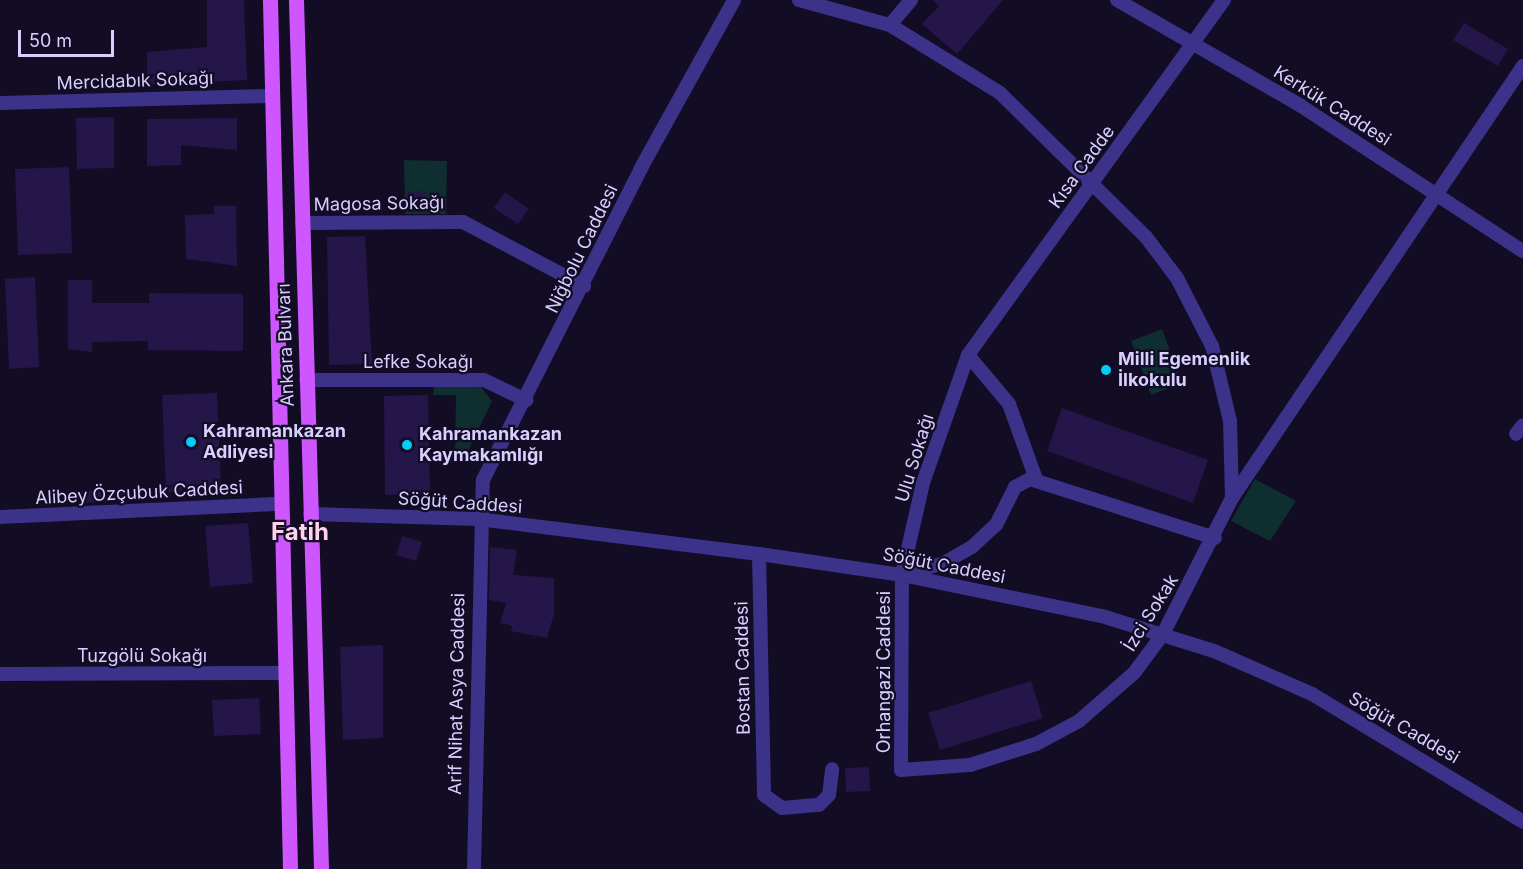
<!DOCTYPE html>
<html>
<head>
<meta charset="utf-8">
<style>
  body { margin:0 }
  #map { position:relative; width:1523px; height:869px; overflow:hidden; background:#120c25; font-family:Inter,sans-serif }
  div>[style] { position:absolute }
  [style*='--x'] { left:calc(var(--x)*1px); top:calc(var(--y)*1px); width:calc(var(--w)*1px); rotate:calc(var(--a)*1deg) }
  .green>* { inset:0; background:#0e2e2f }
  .building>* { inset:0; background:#241648 }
  .minor>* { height:14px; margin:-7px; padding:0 7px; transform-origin:7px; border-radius:7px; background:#3c3289 }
  .major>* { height:15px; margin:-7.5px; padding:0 7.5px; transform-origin:7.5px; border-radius:7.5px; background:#ce56ff }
  .dots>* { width:16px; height:16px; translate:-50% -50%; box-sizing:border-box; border:3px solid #120c25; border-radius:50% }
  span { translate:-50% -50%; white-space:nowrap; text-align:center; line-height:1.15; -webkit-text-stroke:4.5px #120c25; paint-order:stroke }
  .street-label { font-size:18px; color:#d9cfff }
  .poi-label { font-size:18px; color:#d9cfff; font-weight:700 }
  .left { translate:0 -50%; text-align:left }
  .district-label { font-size:24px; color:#ffd1eb; font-weight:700 }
  .scale { position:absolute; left:18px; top:30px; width:96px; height:27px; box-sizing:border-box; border:3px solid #d9cfff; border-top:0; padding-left:8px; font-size:18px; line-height:21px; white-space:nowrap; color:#d9cfff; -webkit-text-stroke:4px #120c25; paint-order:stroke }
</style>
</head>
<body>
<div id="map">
  <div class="green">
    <i style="clip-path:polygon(404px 160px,447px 161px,446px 214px,405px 214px)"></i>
    <i style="clip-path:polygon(1162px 329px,1182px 383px,1151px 395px,1131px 341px)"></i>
    <i style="clip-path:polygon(434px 386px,480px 386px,492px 401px,463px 462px,455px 460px,456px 395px,433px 395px)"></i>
    <i style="clip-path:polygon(1255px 479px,1296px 501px,1270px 541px,1231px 521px)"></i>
  </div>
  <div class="building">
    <i style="clip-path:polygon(207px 0,244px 0,247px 80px,147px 85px,147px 52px,207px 47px)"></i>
    <i style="clip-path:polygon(933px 0,1003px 0,957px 54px,922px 24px,939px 6px)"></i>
    <i style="clip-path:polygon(1464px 23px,1508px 49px,1498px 66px,1453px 40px)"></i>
    <i style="clip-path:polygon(114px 117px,114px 168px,77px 169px,76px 118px)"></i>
    <i style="clip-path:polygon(237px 118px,237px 150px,181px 145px,181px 165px,147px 166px,147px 119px)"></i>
    <i style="clip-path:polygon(69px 167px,72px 253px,18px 255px,15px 169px)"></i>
    <i style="clip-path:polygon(425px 191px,426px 208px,409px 209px,408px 192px)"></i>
    <i style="clip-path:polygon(505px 192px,529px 209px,518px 224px,494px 208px)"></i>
    <i style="clip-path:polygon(214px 206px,236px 206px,237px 266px,186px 259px,185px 215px,214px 214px)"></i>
    <i style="clip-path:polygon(365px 236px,372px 364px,329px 365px,327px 237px)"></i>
    <i style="clip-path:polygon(35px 277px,39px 367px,9px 369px,5px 279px)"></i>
    <i style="clip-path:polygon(68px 280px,92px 280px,92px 303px,149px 303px,149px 293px,243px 294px,243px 351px,148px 350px,148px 341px,92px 342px,92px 352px,68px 349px)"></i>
    <i style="clip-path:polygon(217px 393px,221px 490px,166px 492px,162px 395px)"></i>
    <i style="clip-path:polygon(428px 395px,430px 494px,385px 495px,384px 396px)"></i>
    <i style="clip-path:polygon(1062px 408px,1208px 460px,1193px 503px,1047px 451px)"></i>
    <i style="clip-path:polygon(127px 489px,127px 501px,73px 503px,73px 491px)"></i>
    <i style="clip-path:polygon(248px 523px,253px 583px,210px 587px,205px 526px)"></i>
    <i style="clip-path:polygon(402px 536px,422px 542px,416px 561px,396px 555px)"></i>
    <i style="clip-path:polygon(490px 547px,517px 550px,513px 575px,554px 578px,554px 614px,547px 638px,511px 631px,512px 626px,500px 623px,506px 603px,489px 600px)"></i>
    <i style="clip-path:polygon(383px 645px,383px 738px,343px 740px,340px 647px)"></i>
    <i style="clip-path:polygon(1031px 681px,1043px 718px,940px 750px,928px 713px)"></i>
    <i style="clip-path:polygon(259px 698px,261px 734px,214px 736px,212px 700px)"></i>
    <i style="clip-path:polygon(869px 767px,870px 791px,846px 792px,845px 768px)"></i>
  </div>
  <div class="minor">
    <i style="--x:799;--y:0;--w:94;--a:15.4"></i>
    <i style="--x:890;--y:25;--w:129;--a:31.7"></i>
    <i style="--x:1000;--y:93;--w:205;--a:44.6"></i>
    <i style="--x:1146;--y:237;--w:51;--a:52.9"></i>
    <i style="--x:1177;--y:278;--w:76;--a:62.8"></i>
    <i style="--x:1212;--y:346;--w:77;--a:76.5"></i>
    <i style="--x:1230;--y:421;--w:75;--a:88.5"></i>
    <i style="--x:1117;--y:0;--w:212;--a:29.9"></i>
    <i style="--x:1301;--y:106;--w:265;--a:33.2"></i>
    <i style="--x:1224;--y:0;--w:438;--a:125.8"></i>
    <i style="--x:968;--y:355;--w:136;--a:109.4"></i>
    <i style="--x:923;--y:483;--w:94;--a:102.9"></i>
    <i style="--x:902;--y:575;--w:195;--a:90.3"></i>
    <i style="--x:901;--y:770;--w:69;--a:-4.1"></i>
    <i style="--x:970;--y:765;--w:69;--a:-17.7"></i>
    <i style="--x:1036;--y:744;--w:49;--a:-28.1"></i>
    <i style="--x:1079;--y:721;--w:73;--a:-41.1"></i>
    <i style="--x:1134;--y:673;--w:49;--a:-53.4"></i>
    <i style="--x:1163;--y:634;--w:153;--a:-63.1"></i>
    <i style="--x:1232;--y:498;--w:521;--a:-56.04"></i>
    <i style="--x:890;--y:25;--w:33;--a:-50"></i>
    <i style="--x:0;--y:103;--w:272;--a:-1.5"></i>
    <i style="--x:302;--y:223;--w:161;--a:-0.4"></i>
    <i style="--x:463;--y:222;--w:137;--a:27.9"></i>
    <i style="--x:968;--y:355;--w:64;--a:50.1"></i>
    <i style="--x:1009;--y:404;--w:80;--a:70.2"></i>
    <i style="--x:306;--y:380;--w:178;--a:0"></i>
    <i style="--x:484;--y:380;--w:47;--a:25.5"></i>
    <i style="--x:1516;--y:434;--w:11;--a:-52"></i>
    <i style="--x:310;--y:514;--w:168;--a:1.7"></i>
    <i style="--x:478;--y:519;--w:283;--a:7.1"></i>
    <i style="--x:759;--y:554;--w:145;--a:8.4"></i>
    <i style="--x:902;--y:575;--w:204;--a:11.6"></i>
    <i style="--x:1102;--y:616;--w:117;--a:17.4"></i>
    <i style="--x:1214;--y:651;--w:107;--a:23.7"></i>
    <i style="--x:1312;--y:694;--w:247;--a:31.2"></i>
    <i style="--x:0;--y:517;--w:280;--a:-2.7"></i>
    <i style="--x:759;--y:554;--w:241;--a:88.8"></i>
    <i style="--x:764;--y:795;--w:22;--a:36"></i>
    <i style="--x:782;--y:808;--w:37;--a:-5"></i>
    <i style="--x:819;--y:805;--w:14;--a:-45"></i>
    <i style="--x:829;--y:795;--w:26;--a:-83"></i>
    <i style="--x:907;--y:573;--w:38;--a:-15"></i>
    <i style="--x:944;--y:563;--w:32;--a:-30"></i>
    <i style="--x:972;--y:547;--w:33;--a:-43"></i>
    <i style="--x:996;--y:525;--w:42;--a:-63.4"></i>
    <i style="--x:1015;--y:487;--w:17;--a:-28"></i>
    <i style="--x:1030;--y:479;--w:194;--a:17.7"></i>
    <i style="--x:0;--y:674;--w:285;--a:-0.2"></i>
    <i style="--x:474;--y:869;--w:389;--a:-88.7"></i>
    <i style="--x:483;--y:480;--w:350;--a:-63.1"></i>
    <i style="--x:641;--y:168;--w:192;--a:-61"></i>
  </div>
  <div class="major">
    <i style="--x:270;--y:0;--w:869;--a:88.68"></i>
    <i style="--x:296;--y:0;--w:869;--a:88.35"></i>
  </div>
  <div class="dots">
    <i style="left:1106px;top:370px;background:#00ccfa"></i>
    <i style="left:191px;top:442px;background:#00ccfa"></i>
    <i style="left:407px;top:445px;background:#00ccfa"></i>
  </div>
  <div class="street-label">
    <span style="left:135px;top:81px;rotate:-2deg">Mercidabık Sokağı</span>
    <span style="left:1332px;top:106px;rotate:32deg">Kerkük Caddesi</span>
    <span style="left:1082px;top:167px;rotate:-54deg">Kısa Cadde</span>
    <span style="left:379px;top:204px;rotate:-1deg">Magosa Sokağı</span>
    <span style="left:582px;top:249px;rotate:-64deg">Niğbolu Caddesi</span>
    <span style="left:286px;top:345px;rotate:-92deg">Ankara Bulvarı</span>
    <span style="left:418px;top:362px">Lefke Sokağı</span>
    <span style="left:915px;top:458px;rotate:-73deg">Ulu Sokağı</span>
    <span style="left:139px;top:493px;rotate:-3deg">Alibey Özçubuk Caddesi</span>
    <span style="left:460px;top:503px;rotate:4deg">Söğüt Caddesi</span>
    <span style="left:944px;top:566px;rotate:11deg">Söğüt Caddesi</span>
    <span style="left:1151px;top:613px;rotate:-58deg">İzci Sokak</span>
    <span style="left:142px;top:656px">Tuzgölü Sokağı</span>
    <span style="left:743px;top:668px;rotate:-91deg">Bostan Caddesi</span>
    <span style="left:884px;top:672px;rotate:-90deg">Orhangazi Caddesi</span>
    <span style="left:457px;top:694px;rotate:-89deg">Arif Nihat Asya Caddesi</span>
    <span style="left:1404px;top:728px;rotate:30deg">Söğüt Caddesi</span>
  </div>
  <div class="poi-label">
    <span class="left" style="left:1118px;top:370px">Milli Egemenlik<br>İlkokulu</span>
    <span class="left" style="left:203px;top:442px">Kahramankazan<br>Adliyesi</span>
    <span class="left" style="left:419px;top:445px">Kahramankazan<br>Kaymakamlığı</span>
  </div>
  <div class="district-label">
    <span style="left:300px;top:532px">Fatih</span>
  </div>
  <div class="scale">50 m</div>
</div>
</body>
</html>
